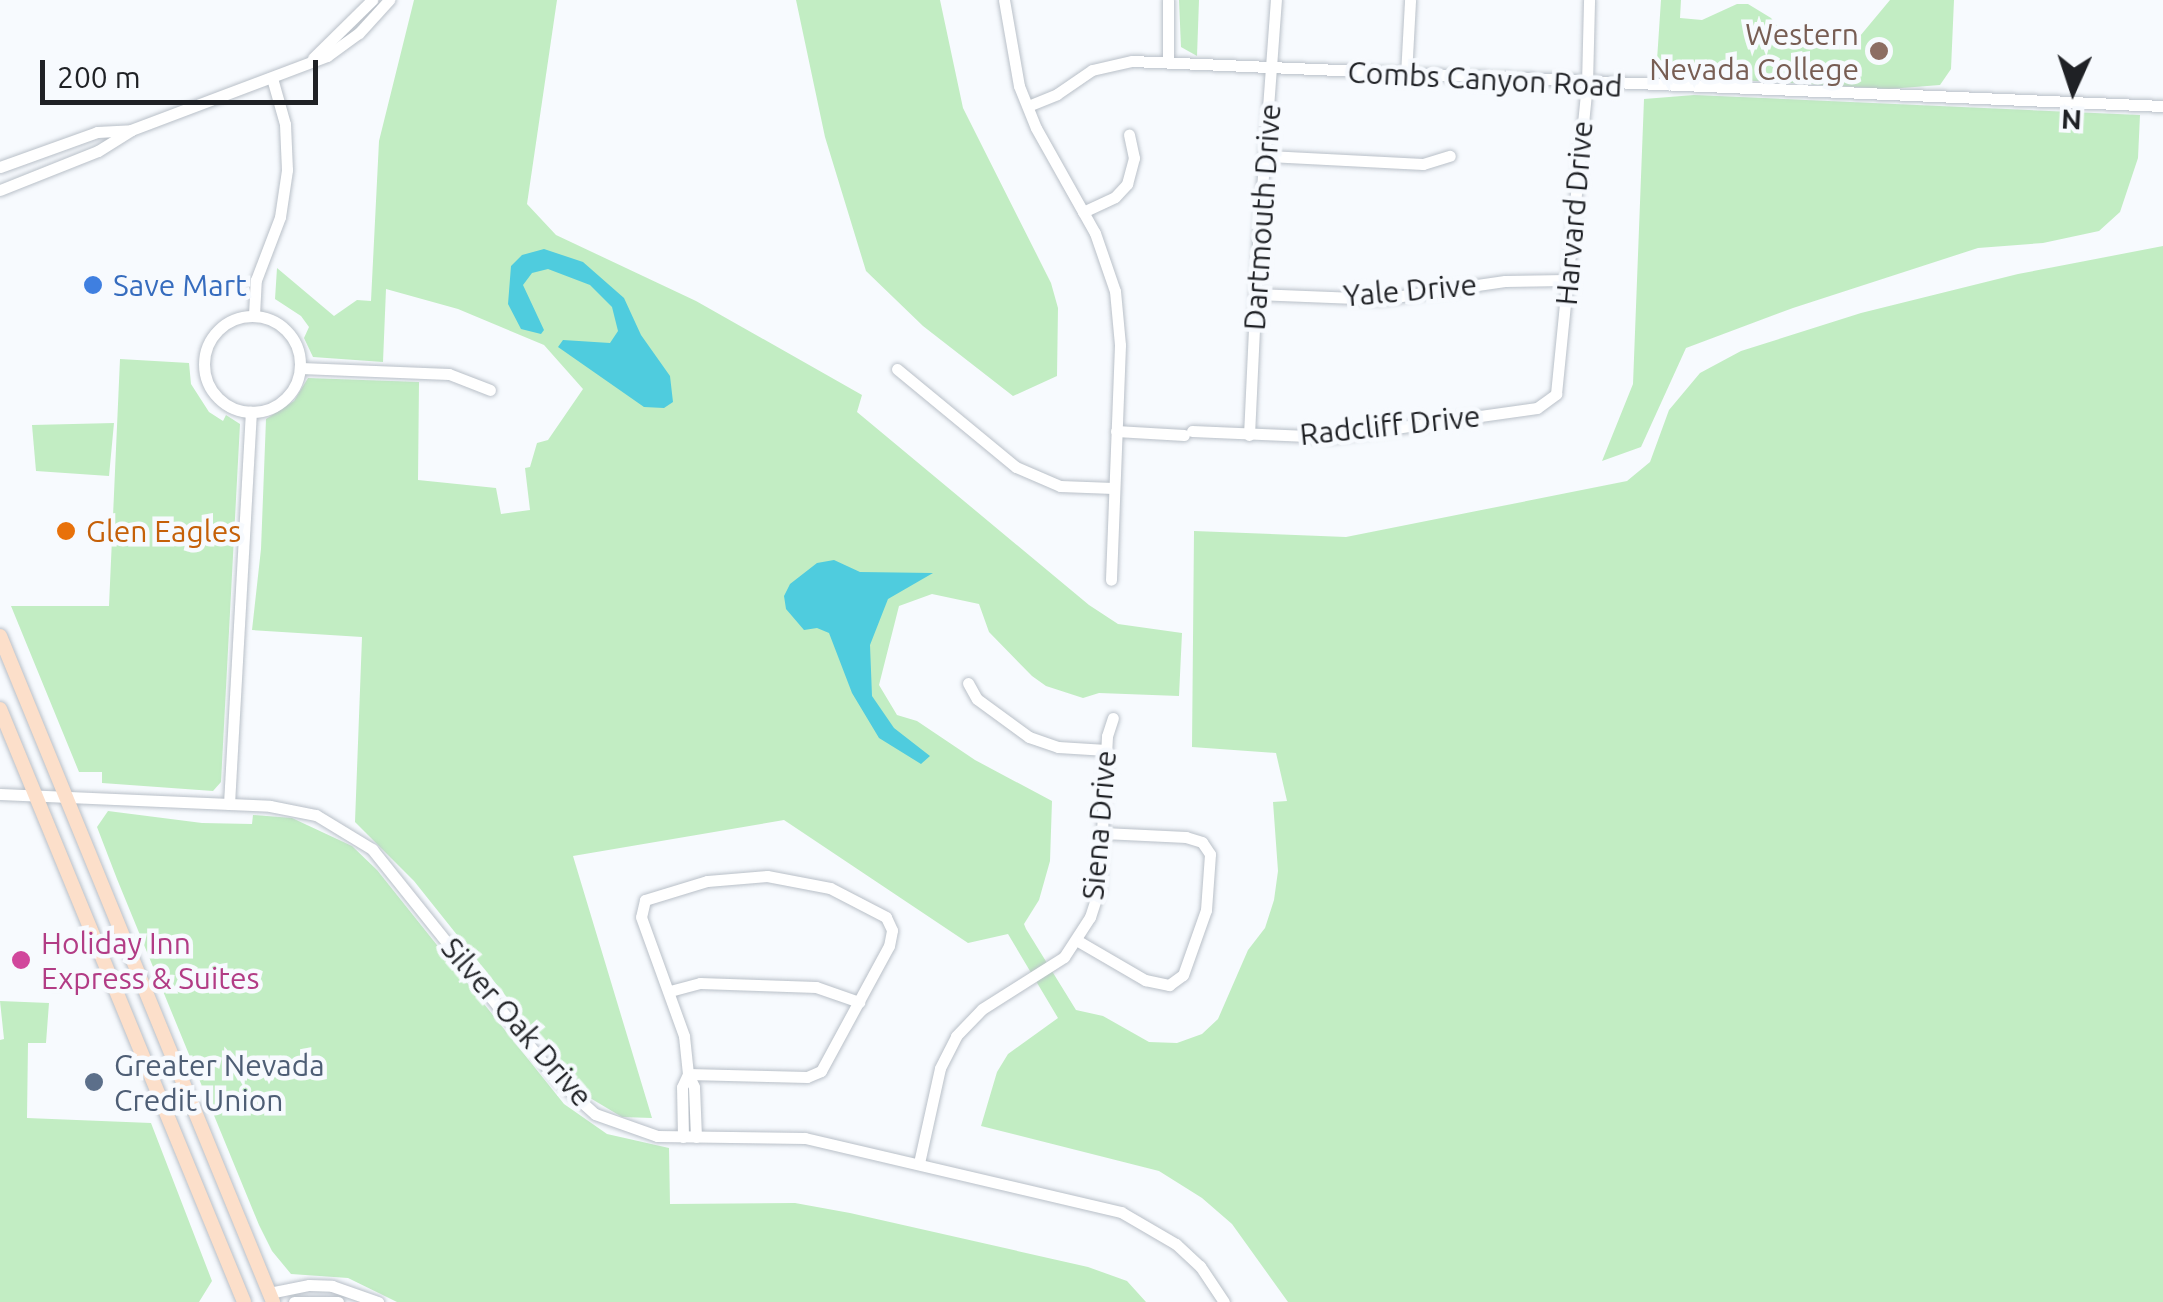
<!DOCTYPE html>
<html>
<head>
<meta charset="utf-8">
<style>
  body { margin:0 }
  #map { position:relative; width:2163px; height:1302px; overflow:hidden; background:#f7fafe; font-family:Ubuntu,sans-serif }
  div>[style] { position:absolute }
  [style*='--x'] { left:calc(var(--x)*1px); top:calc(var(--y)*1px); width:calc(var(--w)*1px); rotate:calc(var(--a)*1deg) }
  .green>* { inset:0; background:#c2edc3 }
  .water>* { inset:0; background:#4fccde }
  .roads { filter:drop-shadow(0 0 2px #b9c0c8) drop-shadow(0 0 2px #b9c0c8) }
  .minor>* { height:11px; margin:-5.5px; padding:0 5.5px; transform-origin:5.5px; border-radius:5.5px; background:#fff }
  .minor>.ring { margin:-5.5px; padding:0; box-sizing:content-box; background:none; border:11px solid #fff; border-radius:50% }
  .major>* { height:14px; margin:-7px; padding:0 7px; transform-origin:7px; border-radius:7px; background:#fcdfca }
  .dots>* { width:28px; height:28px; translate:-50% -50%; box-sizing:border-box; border:5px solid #f7fafe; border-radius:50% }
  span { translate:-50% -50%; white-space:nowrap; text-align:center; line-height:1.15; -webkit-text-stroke:9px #f7fafe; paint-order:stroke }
  .education-label { font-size:30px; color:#785e54 }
  .right { translate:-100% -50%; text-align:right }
  .street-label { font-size:30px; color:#1f2125 }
  .shop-label { font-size:30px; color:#366cbe }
  .left { translate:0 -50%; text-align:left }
  .food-label { font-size:30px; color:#c56008 }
  .hotel-label { font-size:30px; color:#b23c85 }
  .service-label { font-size:30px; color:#4e5e75 }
  .north { position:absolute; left:2023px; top:40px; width:100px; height:100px; -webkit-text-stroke:8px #f7fafe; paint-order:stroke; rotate:183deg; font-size:28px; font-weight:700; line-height:40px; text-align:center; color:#1f2125 }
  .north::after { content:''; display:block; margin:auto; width:35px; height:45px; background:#1f2125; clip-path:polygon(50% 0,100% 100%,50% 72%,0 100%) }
  .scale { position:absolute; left:40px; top:60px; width:278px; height:45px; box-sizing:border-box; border:5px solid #1f2125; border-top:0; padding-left:12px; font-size:30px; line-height:35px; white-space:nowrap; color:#1f2125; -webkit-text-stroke:8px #f7fafe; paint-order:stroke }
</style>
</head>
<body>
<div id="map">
  <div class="green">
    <i style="clip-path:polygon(414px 0,557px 0,527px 204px,556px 235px,696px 301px,862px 395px,857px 412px,1089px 605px,1118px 624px,1182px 633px,1179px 696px,1099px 693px,1083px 698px,1046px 686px,1032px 676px,989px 632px,979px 604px,932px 594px,899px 606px,879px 685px,897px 715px,917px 721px,975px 760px,1052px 801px,1050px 861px,1039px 900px,1024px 924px,1026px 929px,1076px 1010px,1103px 1016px,1149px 1042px,1177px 1043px,1202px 1034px,1218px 1019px,1248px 950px,1265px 928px,1274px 900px,1278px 871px,1273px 802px,1287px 801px,1276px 753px,1192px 747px,1194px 531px,1346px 537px,1627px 481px,1650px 462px,1669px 410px,1700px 373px,1741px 351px,1861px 313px,2018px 274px,2163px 246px,2163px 1302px,1288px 1302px,1232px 1224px,1202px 1198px,1159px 1171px,981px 1126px,997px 1072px,1008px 1054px,1058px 1018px,1008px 934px,968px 943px,784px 820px,573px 856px,652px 1118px,622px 1117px,585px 1095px,414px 881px,355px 822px,362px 637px,252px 630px,261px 549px,266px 419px,294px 401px,308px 378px,419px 382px,418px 480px,496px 488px,501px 514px,530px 510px,525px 468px,530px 467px,537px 443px,548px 440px,583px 389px,544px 345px,458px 309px,386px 289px,383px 362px,313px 357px,304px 338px,309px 327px,301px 316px,275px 299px,277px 268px,334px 316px,357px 300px,371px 301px,379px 141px)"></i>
    <i style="clip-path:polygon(796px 0,940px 0,963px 108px,1051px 283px,1058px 308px,1057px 376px,1013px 396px,923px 326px,866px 271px,825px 137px)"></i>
    <i style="clip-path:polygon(1179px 0,1199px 0,1197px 56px,1181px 47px)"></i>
    <i style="clip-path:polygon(1661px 0,1681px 0,1680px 18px,1702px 20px,1737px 4px,1748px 4px,1771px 18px,1789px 41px,1828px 48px,1855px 42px,1890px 0,1954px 0,1951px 69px,1940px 85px,1889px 89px,1656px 75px)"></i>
    <i style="clip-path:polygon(1694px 95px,2140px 115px,2138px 158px,2120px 212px,2099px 231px,2043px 243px,1978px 248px,1793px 308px,1686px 348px,1641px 447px,1602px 461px,1633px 384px,1644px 99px)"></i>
    <i style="clip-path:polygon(120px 359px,189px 363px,191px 384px,209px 412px,223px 421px,226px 415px,240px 424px,221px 782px,213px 791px,102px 783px,102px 772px,79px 772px,11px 606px,109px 606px)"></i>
    <i style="clip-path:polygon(114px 423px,109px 476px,36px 471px,32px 425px)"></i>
    <i style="clip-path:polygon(108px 811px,202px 823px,252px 824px,253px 815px,292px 818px,352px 846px,377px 870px,564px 1104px,607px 1134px,669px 1148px,670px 1204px,795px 1203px,850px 1213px,1088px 1267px,1127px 1281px,1146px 1302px,397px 1302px,348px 1278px,291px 1274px,272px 1251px,259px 1225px,117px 879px,97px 827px)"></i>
    <i style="clip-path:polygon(0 1001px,49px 1003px,46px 1043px,28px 1043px,27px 1118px,151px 1123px,212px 1281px,199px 1302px,0 1302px,0 1040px,4px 1039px)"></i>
  </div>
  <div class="water">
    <i style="clip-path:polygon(544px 249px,583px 262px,624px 298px,641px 335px,670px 376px,673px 402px,664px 408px,644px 407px,558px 347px,563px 340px,610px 343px,618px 331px,612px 307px,590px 285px,548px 269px,532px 273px,523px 285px,544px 330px,541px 334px,521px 329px,508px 304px,511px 266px,522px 255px)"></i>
    <i style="clip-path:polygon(834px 560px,860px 572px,933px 573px,888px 599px,870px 645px,872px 696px,894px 728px,930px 756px,921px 764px,879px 738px,852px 693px,829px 633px,817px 628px,804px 630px,786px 609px,784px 596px,790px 584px,817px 563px)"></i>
  </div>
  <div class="roads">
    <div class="minor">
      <i style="--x:1004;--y:0;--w:87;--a:80.1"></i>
      <i style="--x:1019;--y:86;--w:45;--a:68"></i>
      <i style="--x:1036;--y:128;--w:120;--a:60.7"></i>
      <i style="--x:1095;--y:233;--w:61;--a:71"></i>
      <i style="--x:1115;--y:291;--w:54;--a:84.7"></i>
      <i style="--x:1120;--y:345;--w:235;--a:92.2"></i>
      <i style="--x:313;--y:58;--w:83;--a:-44.5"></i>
      <i style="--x:1168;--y:62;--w:62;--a:-90"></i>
      <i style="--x:1406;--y:75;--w:75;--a:-86.9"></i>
      <i style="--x:1028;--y:106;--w:31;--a:-22"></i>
      <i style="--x:1057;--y:94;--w:42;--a:-34.4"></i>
      <i style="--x:1092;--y:70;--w:41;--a:-12.7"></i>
      <i style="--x:1132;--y:61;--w:1032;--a:2.5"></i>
      <i style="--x:1268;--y:156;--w:155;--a:3"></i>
      <i style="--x:1423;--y:164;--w:28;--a:-17"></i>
      <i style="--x:0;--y:167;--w:103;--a:-19.8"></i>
      <i style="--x:97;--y:132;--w:34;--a:-3"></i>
      <i style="--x:131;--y:130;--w:210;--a:-20.7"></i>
      <i style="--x:327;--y:56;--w:39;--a:-36"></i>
      <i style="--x:359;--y:33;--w:45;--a:-47.7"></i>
      <i style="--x:0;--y:190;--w:105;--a:-21.7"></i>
      <i style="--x:98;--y:151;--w:39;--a:-32"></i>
      <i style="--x:1083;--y:212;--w:35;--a:-25"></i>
      <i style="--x:1115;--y:197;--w:18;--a:-47"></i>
      <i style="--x:1127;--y:184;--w:27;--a:-75"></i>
      <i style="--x:1134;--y:158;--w:24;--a:-102"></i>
      <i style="--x:1255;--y:294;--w:126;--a:2.3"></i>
      <i style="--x:1381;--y:299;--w:125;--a:-8.3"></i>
      <i style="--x:1505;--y:281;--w:60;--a:-1"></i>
      <i style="--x:254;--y:315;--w:35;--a:-87"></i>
      <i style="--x:256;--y:280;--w:67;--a:-69.1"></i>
      <i style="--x:280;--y:217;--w:48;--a:-81.5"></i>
      <i style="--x:287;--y:170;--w:46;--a:-92.5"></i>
      <i style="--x:285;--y:124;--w:48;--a:-105.8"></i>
      <i class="ring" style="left:204px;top:316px;width:85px;height:85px"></i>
      <i style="--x:301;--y:368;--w:148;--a:2.3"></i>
      <i style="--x:449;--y:374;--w:44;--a:21.3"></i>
      <i style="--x:897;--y:369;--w:154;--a:39.5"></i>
      <i style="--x:1016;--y:467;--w:48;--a:23.4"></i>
      <i style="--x:1060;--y:486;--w:53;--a:2.2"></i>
      <i style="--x:1116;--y:431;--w:68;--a:3.4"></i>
      <i style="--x:1192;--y:431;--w:139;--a:2.5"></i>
      <i style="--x:1331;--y:437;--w:208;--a:-8"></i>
      <i style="--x:1537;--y:408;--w:24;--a:-36"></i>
      <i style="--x:1556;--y:394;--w:312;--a:-84.3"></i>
      <i style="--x:1587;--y:84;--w:84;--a:-88.6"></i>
      <i style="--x:1249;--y:435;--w:191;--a:-87.3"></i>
      <i style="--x:1258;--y:244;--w:245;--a:-85.8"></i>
      <i style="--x:968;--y:683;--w:18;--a:61"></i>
      <i style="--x:977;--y:699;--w:64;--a:36.2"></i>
      <i style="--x:1029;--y:737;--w:31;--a:19"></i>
      <i style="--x:1058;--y:747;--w:48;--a:3.6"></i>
      <i style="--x:0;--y:794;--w:270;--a:2.5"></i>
      <i style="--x:270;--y:806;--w:47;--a:11.1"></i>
      <i style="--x:316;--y:815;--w:66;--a:31.3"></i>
      <i style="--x:372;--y:849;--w:295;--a:51.3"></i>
      <i style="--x:556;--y:1079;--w:52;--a:41.9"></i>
      <i style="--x:595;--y:1114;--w:66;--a:19.5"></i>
      <i style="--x:657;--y:1136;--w:148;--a:0.8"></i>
      <i style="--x:805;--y:1138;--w:325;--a:13.2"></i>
      <i style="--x:1121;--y:1212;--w:64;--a:30.2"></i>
      <i style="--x:1176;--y:1244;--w:33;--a:43"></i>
      <i style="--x:1200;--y:1266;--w:43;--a:56.3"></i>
      <i style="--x:229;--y:804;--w:393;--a:-86.8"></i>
      <i style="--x:1078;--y:941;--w:78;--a:30.2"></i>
      <i style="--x:1145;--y:980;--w:25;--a:12"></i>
      <i style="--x:1169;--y:985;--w:17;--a:-36"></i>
      <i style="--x:1183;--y:975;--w:69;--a:-70.5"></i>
      <i style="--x:1206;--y:910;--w:56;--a:-85.9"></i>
      <i style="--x:1210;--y:854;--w:14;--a:-124"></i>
      <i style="--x:1202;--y:842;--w:17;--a:-163"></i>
      <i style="--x:1186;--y:837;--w:83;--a:-177.2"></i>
      <i style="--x:670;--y:991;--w:31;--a:-15"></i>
      <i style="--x:700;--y:983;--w:116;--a:2"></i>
      <i style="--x:816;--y:987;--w:46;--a:19.2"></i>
      <i style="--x:688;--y:1074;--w:119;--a:1.4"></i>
      <i style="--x:807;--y:1077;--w:15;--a:-23"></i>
      <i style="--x:821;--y:1071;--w:142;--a:-61.5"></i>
      <i style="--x:889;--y:946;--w:16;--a:-79"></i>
      <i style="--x:892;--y:930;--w:14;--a:-115"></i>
      <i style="--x:886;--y:917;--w:63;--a:-152.6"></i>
      <i style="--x:830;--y:888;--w:64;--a:-169.2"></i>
      <i style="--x:767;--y:876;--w:60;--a:175.2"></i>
      <i style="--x:707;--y:881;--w:65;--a:163"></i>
      <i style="--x:645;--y:900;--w:17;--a:103"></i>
      <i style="--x:641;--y:917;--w:127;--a:70.1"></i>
      <i style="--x:684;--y:1036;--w:38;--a:84"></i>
      <i style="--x:688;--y:1074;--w:14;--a:65"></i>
      <i style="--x:694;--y:1087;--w:50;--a:87.7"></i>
      <i style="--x:683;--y:1137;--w:50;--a:-91.1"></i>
      <i style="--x:682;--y:1087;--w:14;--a:-65"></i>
      <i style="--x:919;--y:1163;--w:97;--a:-77.5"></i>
      <i style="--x:940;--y:1068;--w:36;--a:-63"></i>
      <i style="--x:956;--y:1036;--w:37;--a:-46"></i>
      <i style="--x:982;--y:1009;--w:97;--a:-32.4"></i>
      <i style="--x:1064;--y:957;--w:48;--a:-57"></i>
      <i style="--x:1090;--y:917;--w:29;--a:-72"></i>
      <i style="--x:1099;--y:889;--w:153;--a:-87"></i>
      <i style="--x:1107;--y:736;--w:19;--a:-72"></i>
      <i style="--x:269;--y:1293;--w:41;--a:-11.3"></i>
      <i style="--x:309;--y:1285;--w:23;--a:2"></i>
      <i style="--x:332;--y:1286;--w:49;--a:19.2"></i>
      <i style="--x:294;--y:1302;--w:44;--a:0"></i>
    </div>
    <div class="major">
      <i style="--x:0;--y:636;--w:720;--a:67.71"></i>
      <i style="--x:0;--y:709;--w:641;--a:67.63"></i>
    </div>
  </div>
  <div class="dots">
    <i style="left:1879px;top:51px;background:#8d6e63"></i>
    <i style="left:93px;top:285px;background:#3f7fe0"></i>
    <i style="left:66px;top:531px;background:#e8710a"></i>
    <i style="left:21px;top:960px;background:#d1479c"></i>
    <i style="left:94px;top:1082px;background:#5c6f8a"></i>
  </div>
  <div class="education-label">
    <span class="right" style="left:1859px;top:51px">Western<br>Nevada College</span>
  </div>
  <div class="street-label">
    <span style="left:1485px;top:79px;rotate:3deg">Combs Canyon Road</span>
    <span style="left:1574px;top:213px;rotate:-85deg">Harvard Drive</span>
    <span style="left:1262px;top:217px;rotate:-86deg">Dartmouth Drive</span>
    <span style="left:1410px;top:290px;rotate:-5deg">Yale Drive</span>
    <span style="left:1390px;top:425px;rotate:-6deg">Radcliff Drive</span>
    <span style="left:1099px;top:825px;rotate:-85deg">Siena Drive</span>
    <span style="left:517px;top:1022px;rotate:49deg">Silver Oak Drive</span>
  </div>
  <div class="shop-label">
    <span class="left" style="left:113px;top:285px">Save Mart</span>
  </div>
  <div class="food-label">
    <span class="left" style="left:86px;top:531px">Glen Eagles</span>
  </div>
  <div class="hotel-label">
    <span class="left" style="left:41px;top:960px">Holiday Inn<br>Express &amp; Suites</span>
  </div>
  <div class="service-label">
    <span class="left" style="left:114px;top:1082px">Greater Nevada<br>Credit Union</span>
  </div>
  <div class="north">N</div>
  <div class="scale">200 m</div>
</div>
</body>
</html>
